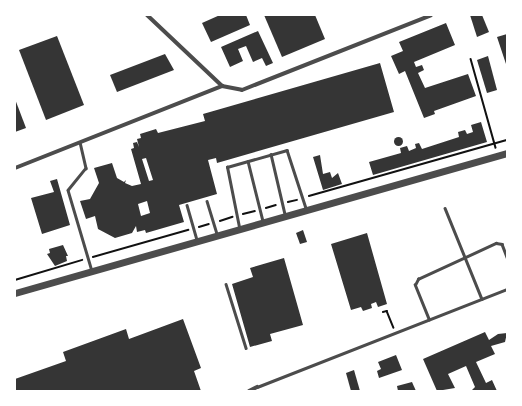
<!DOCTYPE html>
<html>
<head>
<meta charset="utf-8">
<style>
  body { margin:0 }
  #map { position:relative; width:522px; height:406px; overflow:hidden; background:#fff; font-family:"Source Sans 3",sans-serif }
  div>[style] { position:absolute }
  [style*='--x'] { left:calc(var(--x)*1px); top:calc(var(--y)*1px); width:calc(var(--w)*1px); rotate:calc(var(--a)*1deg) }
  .building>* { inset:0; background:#353535 }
  .round { border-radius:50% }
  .path>* { height:1.5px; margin:-0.75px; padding:0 0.75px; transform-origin:0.75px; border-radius:0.75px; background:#111 }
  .service>* { height:2.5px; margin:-1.25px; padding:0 1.25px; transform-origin:1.25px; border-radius:1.25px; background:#4c4c4c }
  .minor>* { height:4px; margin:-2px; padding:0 2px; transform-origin:2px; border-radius:2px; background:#4c4c4c }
  .tertiary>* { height:7px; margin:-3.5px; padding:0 3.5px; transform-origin:3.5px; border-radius:3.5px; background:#4c4c4c }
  span { translate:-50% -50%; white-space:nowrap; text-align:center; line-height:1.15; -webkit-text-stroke:3px #fff; paint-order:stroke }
  .frame { position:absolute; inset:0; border:16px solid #fff; pointer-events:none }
</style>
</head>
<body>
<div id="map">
  <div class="building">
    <i style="clip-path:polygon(220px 15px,246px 15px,250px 25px,211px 42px,202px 23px)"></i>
    <i style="clip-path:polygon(264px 15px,315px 15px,325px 39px,282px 57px)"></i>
    <i style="clip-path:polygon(470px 15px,482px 15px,489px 32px,477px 37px)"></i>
    <i style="clip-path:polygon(446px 23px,455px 45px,414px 62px,416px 67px,422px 65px,424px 70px,418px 73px,425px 88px,468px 74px,476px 96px,434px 111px,435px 114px,424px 118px,405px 71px,399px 74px,391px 56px,403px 51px,399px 42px)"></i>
    <i style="clip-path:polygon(258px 31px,273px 63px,266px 66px,262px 58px,253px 62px,246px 46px,238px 49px,243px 61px,230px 67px,221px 47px)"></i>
    <i style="clip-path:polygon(507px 34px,507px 67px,497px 37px)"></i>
    <i style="clip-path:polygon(57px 36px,84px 105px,46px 120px,19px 50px)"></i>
    <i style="clip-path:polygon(165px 54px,174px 70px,117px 92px,110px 75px)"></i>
    <i style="clip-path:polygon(488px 56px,497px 90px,487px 93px,477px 60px)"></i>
    <i style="clip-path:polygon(evenodd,380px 63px,394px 112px,217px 163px,216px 158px,208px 160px,217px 194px,179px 205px,184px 222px,146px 233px,145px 230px,137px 232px,136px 226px,132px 233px,115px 238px,98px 229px,95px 216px,86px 219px,80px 201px,90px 199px,99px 183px,94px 168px,112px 163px,117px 178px,124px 182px,126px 180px,125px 183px,132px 186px,141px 184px,131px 149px,134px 148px,133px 143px,137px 142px,139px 147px,137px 139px,141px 138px,140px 134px,156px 129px,158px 133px,205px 121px,203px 114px,380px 63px,146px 158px,153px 180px,149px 181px,142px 159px,146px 158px,380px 63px,147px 201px,150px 213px,141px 216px,138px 204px,147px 201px)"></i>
    <i style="clip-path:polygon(15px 99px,26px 128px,15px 132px)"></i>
    <i style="clip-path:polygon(481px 122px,487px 142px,373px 175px,369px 162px,401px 153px,400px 148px,407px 146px,409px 151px,416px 148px,415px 144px,419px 143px,422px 149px,459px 137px,458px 132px,465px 130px,467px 134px,473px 132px,471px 125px)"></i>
    <i class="round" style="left:393.5px;top:136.5px;width:9px;height:9px"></i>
    <i style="clip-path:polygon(320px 155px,323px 174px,330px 172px,332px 178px,338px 173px,342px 184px,323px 190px,313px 157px)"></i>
    <i style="clip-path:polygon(57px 179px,70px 225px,42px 234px,31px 198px,54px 192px,50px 181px)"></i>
    <i style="clip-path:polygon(303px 230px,307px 242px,300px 244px,296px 233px)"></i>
    <i style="clip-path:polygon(367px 233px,387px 304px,378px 307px,376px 302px,371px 304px,372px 308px,363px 311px,361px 307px,351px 310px,331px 244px)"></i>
    <i style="clip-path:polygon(63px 245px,68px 256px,66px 256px,67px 261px,55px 266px,47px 254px,50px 253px,49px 249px)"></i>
    <i style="clip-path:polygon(284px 258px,303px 325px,270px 334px,272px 341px,250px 347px,232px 284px,253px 277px,250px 268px)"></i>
    <i style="clip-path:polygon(183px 319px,201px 368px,194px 371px,201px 391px,15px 391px,15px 379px,66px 361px,63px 352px,126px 329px,129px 339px)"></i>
    <i style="clip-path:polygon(485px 332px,489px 340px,498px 334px,507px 333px,505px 342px,491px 346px,495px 354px,476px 362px,486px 383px,492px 380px,497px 391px,471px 391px,475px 387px,466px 366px,448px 374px,455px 388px,437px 391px,423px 359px)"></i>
    <i style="clip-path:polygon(396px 355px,402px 370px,379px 378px,377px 371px,381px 369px,378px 362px)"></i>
    <i style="clip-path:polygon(354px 370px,360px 391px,351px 391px,346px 373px)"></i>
    <i style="clip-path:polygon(412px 382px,416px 391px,398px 391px,397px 386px)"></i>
  </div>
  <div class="path">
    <i style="--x:471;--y:59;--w:92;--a:74.3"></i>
    <i style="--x:309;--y:196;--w:206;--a:-15.8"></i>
    <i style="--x:288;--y:202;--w:9;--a:-13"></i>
    <i style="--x:266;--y:208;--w:10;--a:-17"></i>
    <i style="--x:243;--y:214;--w:12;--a:-14"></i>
    <i style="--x:220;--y:221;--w:13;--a:-18"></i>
    <i style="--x:199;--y:227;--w:10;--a:-17"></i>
    <i style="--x:93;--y:257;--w:99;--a:-15.9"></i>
    <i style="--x:15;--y:280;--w:70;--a:-16.6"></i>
    <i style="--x:383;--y:312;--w:4;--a:-14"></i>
    <i style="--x:387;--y:311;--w:18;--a:68"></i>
  </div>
  <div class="service">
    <i style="--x:80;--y:142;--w:27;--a:77"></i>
    <i style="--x:86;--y:168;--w:28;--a:129"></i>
    <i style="--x:68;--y:190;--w:84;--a:73.5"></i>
    <i style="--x:271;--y:154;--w:62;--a:76.9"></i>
    <i style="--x:248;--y:161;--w:62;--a:76"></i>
    <i style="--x:207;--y:201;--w:34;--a:73"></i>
    <i style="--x:187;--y:205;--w:36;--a:74"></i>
    <i style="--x:445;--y:208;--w:98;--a:67.9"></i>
    <i style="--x:239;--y:227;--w:61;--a:-101.3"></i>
    <i style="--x:227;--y:167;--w:62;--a:-15.8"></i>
    <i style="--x:287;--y:150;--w:61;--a:71.9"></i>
    <i style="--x:226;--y:284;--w:67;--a:72.6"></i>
    <i style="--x:429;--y:320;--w:38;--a:-112"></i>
    <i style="--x:415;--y:285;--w:7;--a:-63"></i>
    <i style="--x:418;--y:279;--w:86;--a:-24.8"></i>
    <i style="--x:496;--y:243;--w:6;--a:9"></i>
    <i style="--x:502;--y:244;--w:14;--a:69"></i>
    <i style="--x:257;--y:387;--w:269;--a:-21.4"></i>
  </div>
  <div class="minor">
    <i style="--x:147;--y:15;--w:103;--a:43.4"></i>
    <i style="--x:222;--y:86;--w:20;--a:11"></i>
    <i style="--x:242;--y:90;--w:203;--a:-21.6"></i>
    <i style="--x:15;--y:168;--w:223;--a:-21.6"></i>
    <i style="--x:249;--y:391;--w:9;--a:-27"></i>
  </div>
  <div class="tertiary">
    <i style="--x:15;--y:293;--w:512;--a:-15.88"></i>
  </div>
  <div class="frame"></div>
</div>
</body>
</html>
